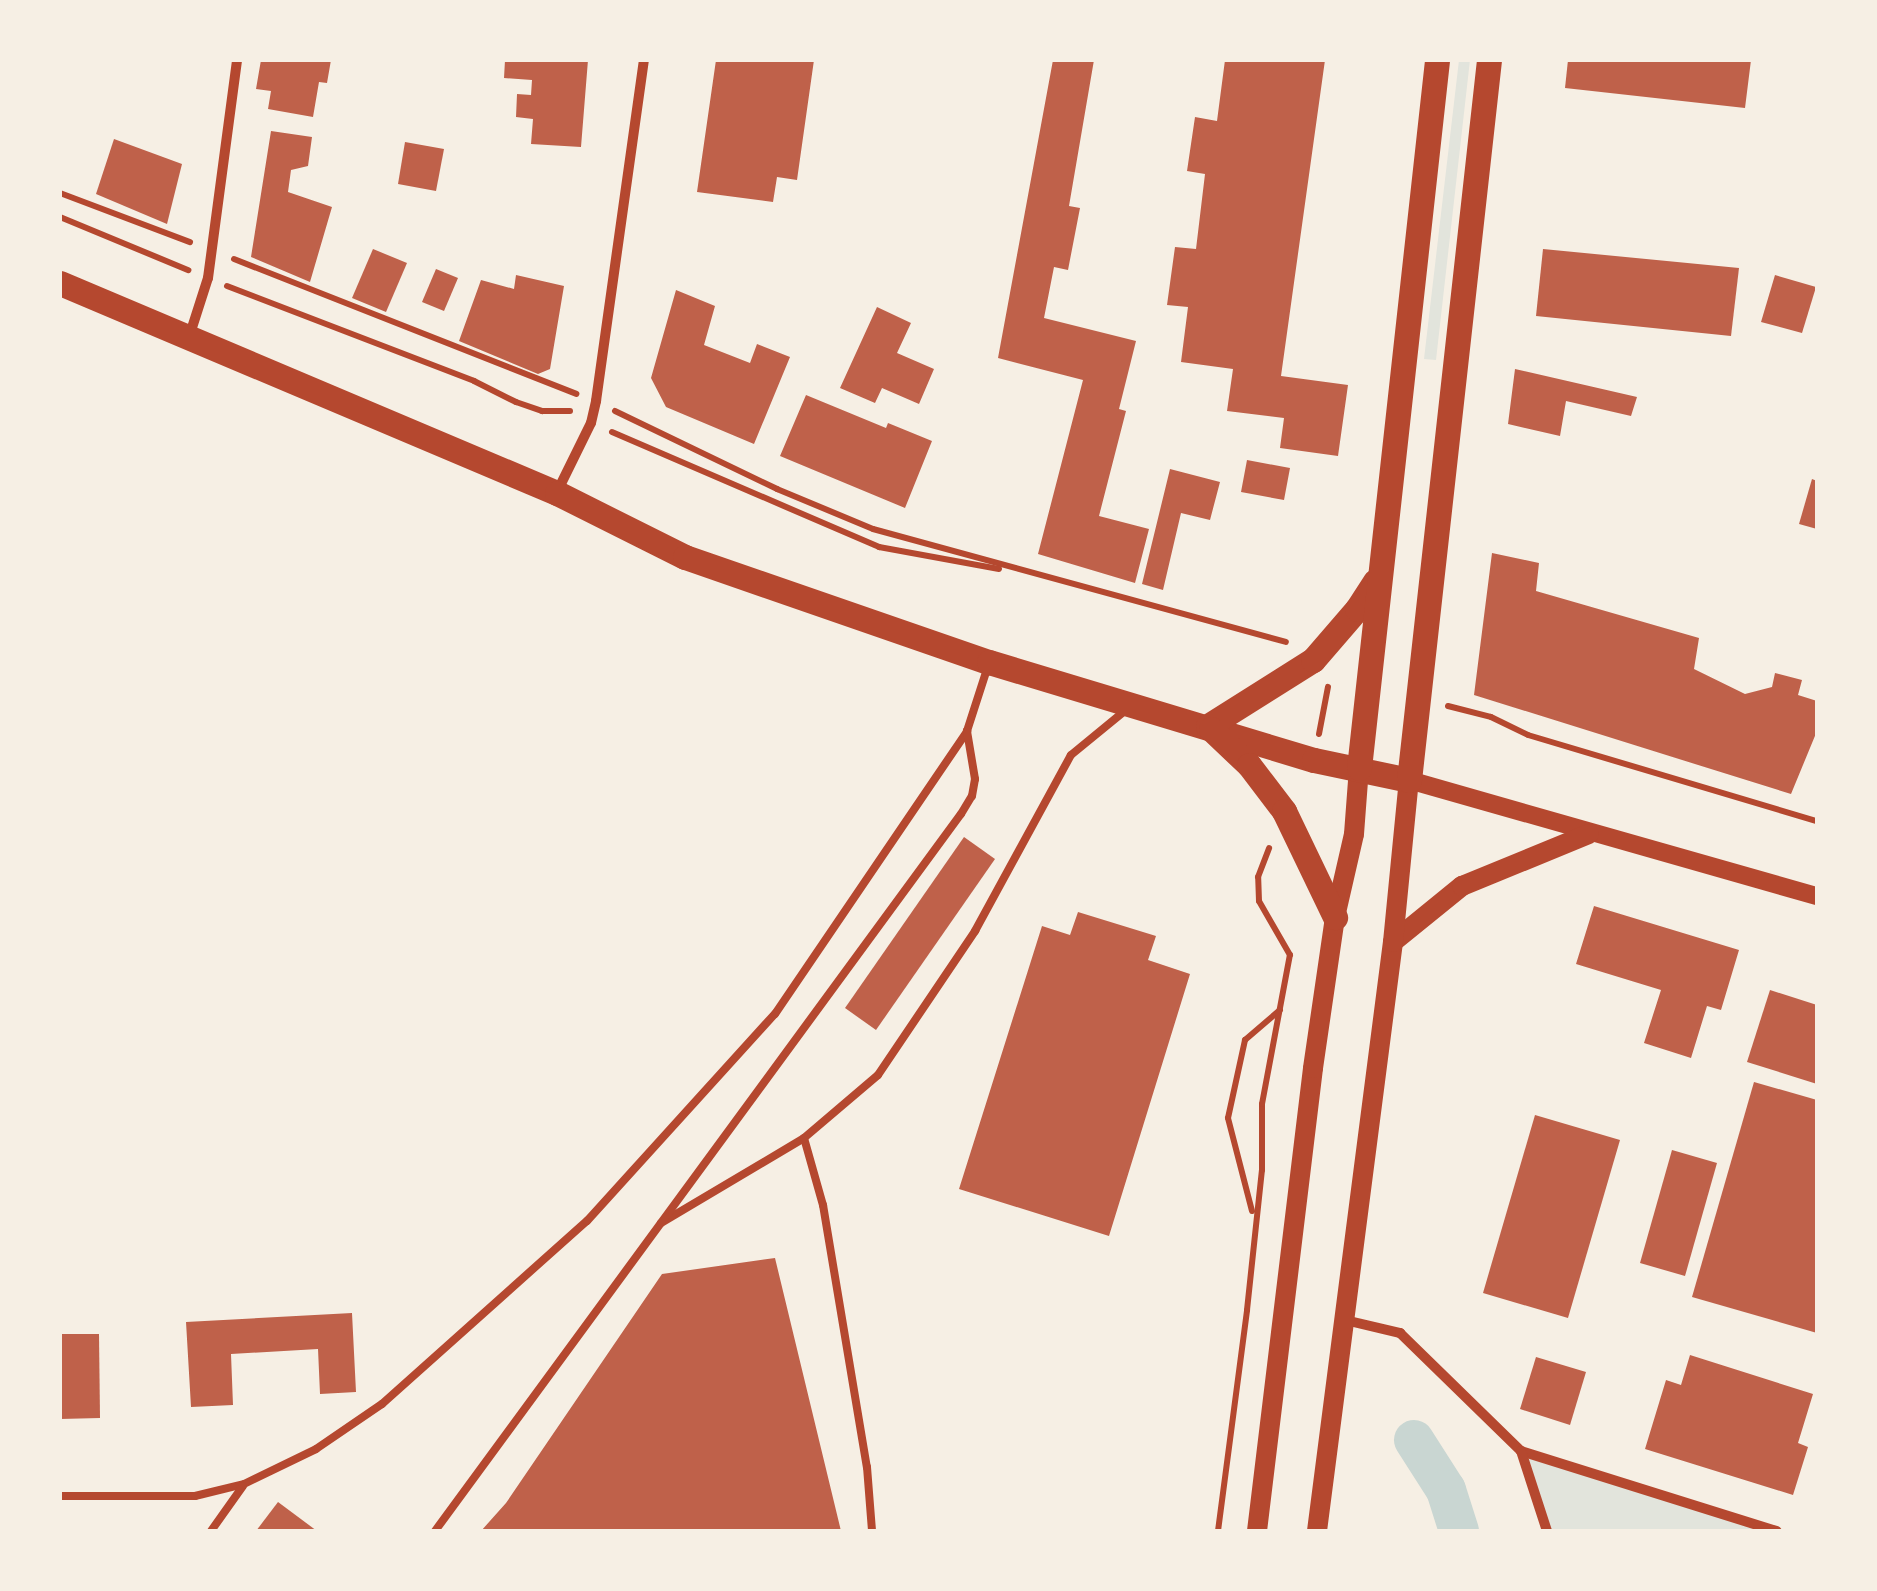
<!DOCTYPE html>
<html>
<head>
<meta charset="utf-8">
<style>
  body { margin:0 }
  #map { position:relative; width:1877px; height:1591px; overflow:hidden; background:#f6efe4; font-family:Quicksand,sans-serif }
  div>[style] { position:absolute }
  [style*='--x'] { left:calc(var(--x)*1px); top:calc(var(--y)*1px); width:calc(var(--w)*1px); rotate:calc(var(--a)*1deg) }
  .green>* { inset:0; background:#e2e4dc }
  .canal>* { height:40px; margin:-20px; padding:0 20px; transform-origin:20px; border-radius:20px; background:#c9d6d2 }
  .building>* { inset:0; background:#bf614a }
  .path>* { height:6px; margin:-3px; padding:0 3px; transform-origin:3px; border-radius:3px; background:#b5482f }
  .service>* { height:8px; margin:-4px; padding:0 4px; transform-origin:4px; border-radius:4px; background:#b5482f }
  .minor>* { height:10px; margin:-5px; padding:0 5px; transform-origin:5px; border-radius:5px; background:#b5482f }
  .tertiary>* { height:18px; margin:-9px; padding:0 9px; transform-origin:9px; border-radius:9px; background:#b5482f }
  .secondary>* { height:20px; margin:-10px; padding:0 10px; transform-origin:10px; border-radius:10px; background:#b5482f }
  .primary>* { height:25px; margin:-12.5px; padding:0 12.5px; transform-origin:12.5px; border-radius:12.5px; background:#b5482f }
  span { translate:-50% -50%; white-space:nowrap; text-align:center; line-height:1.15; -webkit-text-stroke:8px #f6efe4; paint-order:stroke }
  .frame { position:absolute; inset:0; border:62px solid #f6efe4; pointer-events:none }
</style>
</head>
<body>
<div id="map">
  <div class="green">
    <i style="clip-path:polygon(1459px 60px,1470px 60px,1436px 360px,1424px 359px)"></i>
    <i style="clip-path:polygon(1521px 1451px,1777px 1531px,1547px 1531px)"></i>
  </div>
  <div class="canal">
    <i style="--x:1414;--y:1440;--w:59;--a:57.4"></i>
    <i style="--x:1446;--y:1490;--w:43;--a:72.4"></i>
  </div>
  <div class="building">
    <i style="clip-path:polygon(261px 60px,331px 60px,327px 83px,319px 82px,313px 117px,268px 109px,271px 91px,256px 89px)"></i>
    <i style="clip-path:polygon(505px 60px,588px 60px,581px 147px,531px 144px,533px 119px,516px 117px,517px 94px,531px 95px,532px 80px,504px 78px)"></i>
    <i style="clip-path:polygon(716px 60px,814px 60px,797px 180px,777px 177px,773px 202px,697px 192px)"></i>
    <i style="clip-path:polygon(1053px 60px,1094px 60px,1069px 206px,1080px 208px,1068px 270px,1054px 267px,1044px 318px,1136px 341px,1119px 409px,1126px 411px,1099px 516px,1149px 529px,1135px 583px,1038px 554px,1083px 380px,998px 358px)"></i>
    <i style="clip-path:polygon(1225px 60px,1325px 60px,1281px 376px,1348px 385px,1338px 456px,1280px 448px,1284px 418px,1227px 411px,1233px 369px,1181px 362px,1188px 307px,1167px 305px,1175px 247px,1196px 249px,1205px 174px,1187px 171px,1195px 117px,1217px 121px)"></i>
    <i style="clip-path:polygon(1568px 60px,1751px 60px,1745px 108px,1565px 88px)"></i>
    <i style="clip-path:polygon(271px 131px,312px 137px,308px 166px,291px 170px,288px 192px,332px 207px,310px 282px,251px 257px)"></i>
    <i style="clip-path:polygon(114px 139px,182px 164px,167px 224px,96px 194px)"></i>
    <i style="clip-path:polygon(405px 142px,444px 149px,436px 191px,398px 184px)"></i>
    <i style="clip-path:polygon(373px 249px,407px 263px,386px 312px,352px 298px)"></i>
    <i style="clip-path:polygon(1543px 249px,1739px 268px,1731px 336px,1536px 316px)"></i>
    <i style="clip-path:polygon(436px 269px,458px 278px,444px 311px,422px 302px)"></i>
    <i style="clip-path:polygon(516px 275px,564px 286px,550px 369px,538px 374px,459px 341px,481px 280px,514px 289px)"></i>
    <i style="clip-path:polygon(1775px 275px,1816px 287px,1802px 333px,1761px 322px)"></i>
    <i style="clip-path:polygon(676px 290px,715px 306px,704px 345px,750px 363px,757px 344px,790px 357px,754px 444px,666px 407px,651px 378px)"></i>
    <i style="clip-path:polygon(877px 307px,911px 323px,897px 353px,934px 369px,919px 404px,882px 388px,875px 403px,840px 388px)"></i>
    <i style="clip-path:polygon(1515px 369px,1637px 397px,1631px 416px,1566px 401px,1560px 436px,1508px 424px)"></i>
    <i style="clip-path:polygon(806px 395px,886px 428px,888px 423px,932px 441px,905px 508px,780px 456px)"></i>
    <i style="clip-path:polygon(1247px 460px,1290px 468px,1284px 500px,1241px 492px)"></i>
    <i style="clip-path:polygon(1170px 469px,1220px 482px,1210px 520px,1181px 513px,1163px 590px,1142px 584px)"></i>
    <i style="clip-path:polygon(1812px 479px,1817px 481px,1817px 529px,1799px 524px)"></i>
    <i style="clip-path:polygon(1492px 553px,1539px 563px,1536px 591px,1699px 638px,1694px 669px,1745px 694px,1772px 687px,1775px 673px,1802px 680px,1798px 695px,1817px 701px,1817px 731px,1791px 794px,1474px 695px)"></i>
    <i style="clip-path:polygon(964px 837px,995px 859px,876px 1030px,845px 1008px)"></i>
    <i style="clip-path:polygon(1594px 906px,1739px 950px,1721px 1010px,1707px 1006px,1691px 1058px,1644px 1043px,1661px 990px,1576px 964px)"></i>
    <i style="clip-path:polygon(1078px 912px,1156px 936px,1148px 960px,1190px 974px,1109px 1236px,959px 1189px,1042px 926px,1070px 935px)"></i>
    <i style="clip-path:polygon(1770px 990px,1817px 1005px,1817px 1084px,1747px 1062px)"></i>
    <i style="clip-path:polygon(1754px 1082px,1817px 1100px,1817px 1333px,1692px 1297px)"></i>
    <i style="clip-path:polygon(1535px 1115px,1620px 1140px,1568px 1318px,1483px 1293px)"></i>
    <i style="clip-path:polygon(1672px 1150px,1717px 1163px,1685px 1276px,1640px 1263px)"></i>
    <i style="clip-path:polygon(775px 1258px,841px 1531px,481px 1531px,506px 1503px,662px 1274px)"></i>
    <i style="clip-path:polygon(352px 1313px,356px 1392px,320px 1394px,318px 1349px,231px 1354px,233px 1405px,191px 1407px,186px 1322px)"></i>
    <i style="clip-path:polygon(60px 1334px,99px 1334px,100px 1418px,60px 1419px)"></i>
    <i style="clip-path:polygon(1690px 1355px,1813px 1394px,1798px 1443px,1808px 1447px,1793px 1495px,1645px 1449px,1666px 1380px,1681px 1385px)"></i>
    <i style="clip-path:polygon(1536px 1357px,1586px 1372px,1570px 1425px,1520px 1409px)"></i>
    <i style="clip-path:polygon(278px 1502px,317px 1531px,256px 1531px)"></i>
  </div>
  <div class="path">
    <i style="--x:60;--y:193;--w:139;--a:20.7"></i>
    <i style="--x:60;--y:217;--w:139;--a:22.5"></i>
    <i style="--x:234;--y:259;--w:368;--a:21.5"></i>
    <i style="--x:227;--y:286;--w:265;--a:21"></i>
    <i style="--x:474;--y:381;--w:47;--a:26.6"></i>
    <i style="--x:516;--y:402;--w:28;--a:19"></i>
    <i style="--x:542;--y:411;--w:28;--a:0"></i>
    <i style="--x:615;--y:411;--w:180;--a:25.7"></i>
    <i style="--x:777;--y:489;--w:104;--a:22.6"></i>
    <i style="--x:873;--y:529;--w:428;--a:15.3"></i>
    <i style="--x:612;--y:432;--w:291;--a:23.3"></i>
    <i style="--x:879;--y:547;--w:122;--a:10.4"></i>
    <i style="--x:1448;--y:706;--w:44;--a:14.3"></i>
    <i style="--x:1491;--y:717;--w:41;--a:25.9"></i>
    <i style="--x:1528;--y:735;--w:302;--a:16.6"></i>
    <i style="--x:1319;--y:734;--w:48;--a:-79.2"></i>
    <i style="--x:1252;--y:1211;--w:96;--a:-104.5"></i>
    <i style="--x:1228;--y:1118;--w:80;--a:-77.7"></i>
    <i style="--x:1245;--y:1040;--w:46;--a:-40.6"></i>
    <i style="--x:1218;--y:1531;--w:223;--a:-82.5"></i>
    <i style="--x:1247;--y:1310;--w:141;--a:-83.9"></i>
    <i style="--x:1262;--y:1170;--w:66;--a:-90"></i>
    <i style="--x:1262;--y:1104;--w:152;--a:-79.4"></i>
    <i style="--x:1290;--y:955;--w:62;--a:-119.9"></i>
    <i style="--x:1259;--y:901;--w:24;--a:-92"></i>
    <i style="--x:1258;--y:877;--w:31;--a:-69"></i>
  </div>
  <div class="service">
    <i style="--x:804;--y:1138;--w:70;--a:74.2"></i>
    <i style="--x:823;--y:1205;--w:266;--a:80.5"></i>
    <i style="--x:867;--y:1467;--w:64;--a:85.5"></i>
    <i style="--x:661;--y:1223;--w:166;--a:-30.7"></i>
    <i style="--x:804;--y:1138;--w:97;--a:-40.4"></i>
    <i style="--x:878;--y:1075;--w:174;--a:-56"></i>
    <i style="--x:975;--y:931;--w:200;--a:-61.4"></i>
    <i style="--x:1071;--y:755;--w:72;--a:-39.4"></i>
    <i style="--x:60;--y:1496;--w:135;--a:0"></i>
    <i style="--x:195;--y:1496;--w:50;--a:-13.8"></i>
    <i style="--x:244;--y:1484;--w:80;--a:-25.9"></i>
    <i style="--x:316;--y:1449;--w:80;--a:-34.3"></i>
    <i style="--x:382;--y:1404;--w:275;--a:-41.8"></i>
    <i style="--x:587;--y:1221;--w:280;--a:-47.8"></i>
    <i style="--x:775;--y:1014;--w:342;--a:-55.8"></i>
    <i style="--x:967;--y:731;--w:68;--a:-72.1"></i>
    <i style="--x:211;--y:1531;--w:55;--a:-54.6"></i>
    <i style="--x:435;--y:1531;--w:889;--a:-53.74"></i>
    <i style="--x:961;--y:814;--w:21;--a:-59"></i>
    <i style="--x:972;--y:796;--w:17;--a:-80"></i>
    <i style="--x:975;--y:779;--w:49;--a:-99.5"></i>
  </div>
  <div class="minor">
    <i style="--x:190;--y:334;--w:59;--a:-72.2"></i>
    <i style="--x:208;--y:278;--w:220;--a:-82.4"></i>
    <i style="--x:557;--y:492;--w:77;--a:-63.8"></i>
    <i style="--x:591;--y:423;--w:23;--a:-77"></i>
    <i style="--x:596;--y:401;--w:344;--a:-82"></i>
    <i style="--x:1345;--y:1320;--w:57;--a:13.3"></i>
    <i style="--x:1400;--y:1333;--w:169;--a:44.3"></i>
    <i style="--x:1521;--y:1451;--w:268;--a:17.4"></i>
    <i style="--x:1521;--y:1451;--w:84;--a:72"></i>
  </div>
  <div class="tertiary">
    <i style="--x:1409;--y:780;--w:424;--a:15.9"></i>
  </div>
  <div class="secondary">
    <i style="--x:1393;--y:942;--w:89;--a:-39.1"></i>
    <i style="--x:1462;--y:886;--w:137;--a:-22.3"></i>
    <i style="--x:1257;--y:1531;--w:466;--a:-83.1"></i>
    <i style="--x:1313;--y:1068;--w:153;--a:-81.7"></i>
    <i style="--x:1335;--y:917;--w:85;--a:-77.1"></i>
    <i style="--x:1354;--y:834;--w:66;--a:-85.7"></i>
    <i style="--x:1317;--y:1531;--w:594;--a:-82.65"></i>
    <i style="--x:1393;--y:942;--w:163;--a:-84.4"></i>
  </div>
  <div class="primary">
    <i style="--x:60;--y:283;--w:540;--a:22.91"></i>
    <i style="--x:557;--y:493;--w:143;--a:26.6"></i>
    <i style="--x:685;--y:557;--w:322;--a:19.1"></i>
    <i style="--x:989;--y:662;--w:339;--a:16.8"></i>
    <i style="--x:1314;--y:760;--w:97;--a:11.9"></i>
    <i style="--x:1409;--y:780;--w:724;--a:-83.66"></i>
    <i style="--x:1208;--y:726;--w:124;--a:-32.2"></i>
    <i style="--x:1313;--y:660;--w:67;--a:-49.2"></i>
    <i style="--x:1357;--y:609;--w:33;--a:-57"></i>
    <i style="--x:1211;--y:729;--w:52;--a:43.5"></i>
    <i style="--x:1249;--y:765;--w:58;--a:52.7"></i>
    <i style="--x:1284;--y:811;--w:118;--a:64.3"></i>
    <i style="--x:1359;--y:768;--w:712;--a:-83.71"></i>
  </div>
  <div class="frame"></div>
</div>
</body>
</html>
